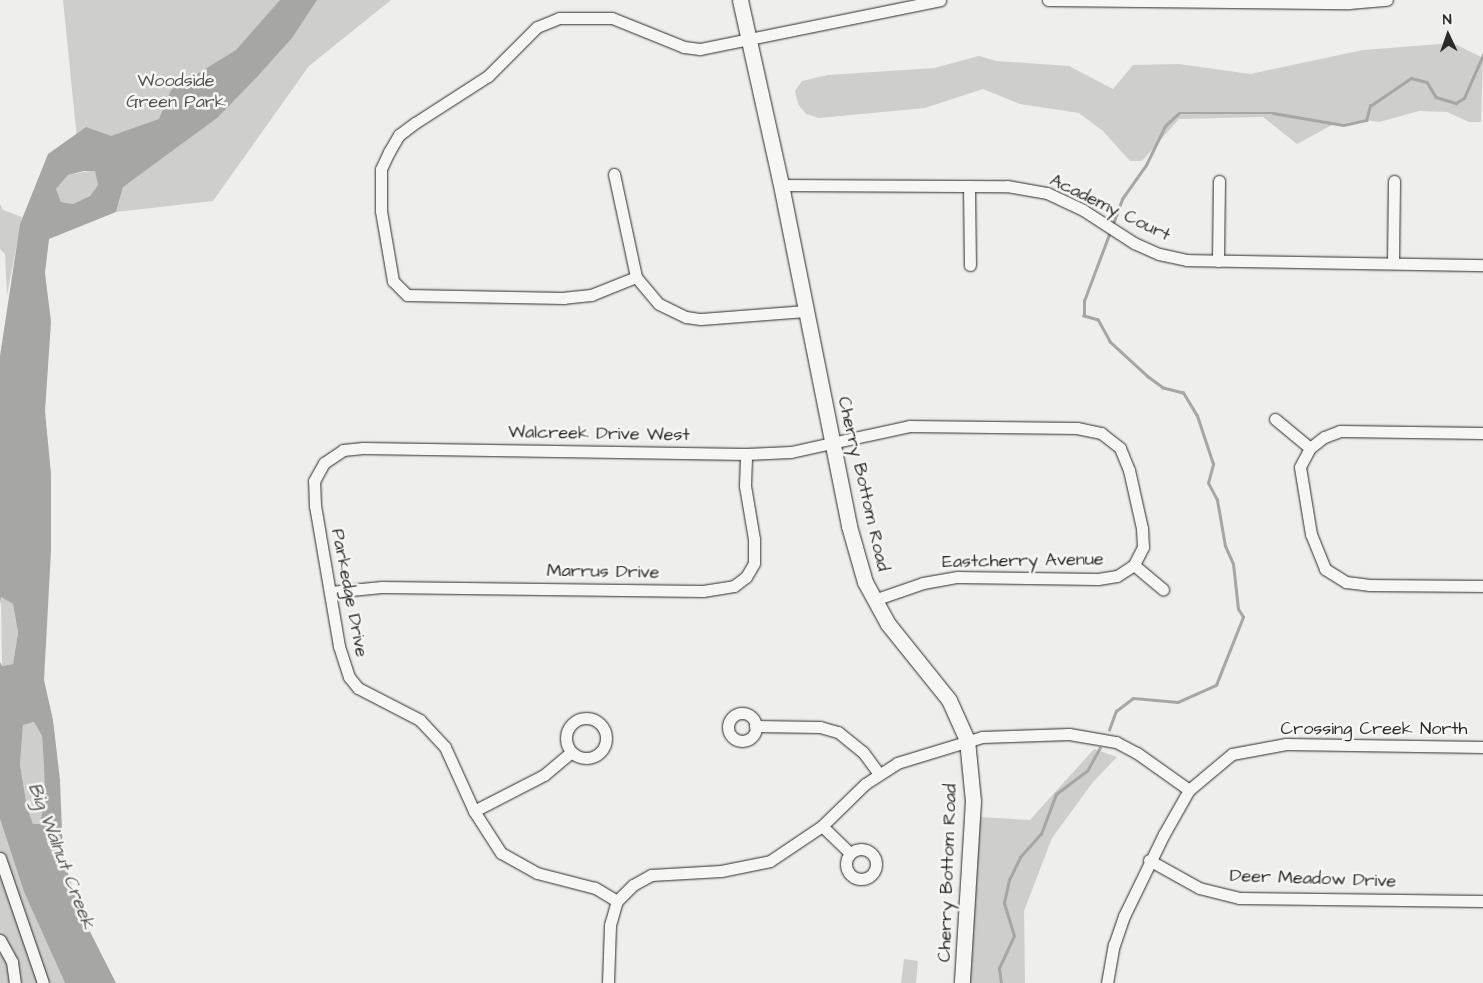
<!DOCTYPE html>
<html>
<head>
<meta charset="utf-8">
<style>
  body { margin:0 }
  #map { position:relative; width:1483px; height:983px; overflow:hidden; background:#eeeeea; font-family:"Architects Daughter",sans-serif }
  div>[style] { position:absolute }
  [style*='--x'] { left:calc(var(--x)*1px); top:calc(var(--y)*1px); width:calc(var(--w)*1px); rotate:calc(var(--a)*1deg) }
  .green>* { inset:0; background:#cececa }
  .water>* { inset:0; background:#a6a6a3 }
  .stream>* { height:2.5px; margin:-1.25px; padding:0 1.25px; transform-origin:1.25px; border-radius:1.25px; background:#a6a6a3 }
  .roads { filter:drop-shadow(0 0 1px #2b2b2b) drop-shadow(0 0 1px #2b2b2b) }
  .street>* { height:11px; margin:-5.5px; padding:0 5.5px; transform-origin:5.5px; border-radius:5.5px; background:#f6f6f2 }
  .street>.ring { margin:-5.5px; padding:0; box-sizing:content-box; background:none; border:11px solid #f6f6f2; border-radius:50% }
  .secondary>* { height:15px; margin:-7.5px; padding:0 7.5px; transform-origin:7.5px; border-radius:7.5px; background:#f6f6f2 }
  span { translate:-50% -50%; white-space:nowrap; text-align:center; line-height:1.15; -webkit-text-stroke:5px #f6f6f2; paint-order:stroke }
  .park-label { font-size:18px; color:#545453 }
  .street-label { font-size:18px; color:#2b2b2b }
  .water-label { font-size:19px; color:#565655; font-style:italic }
  .north { position:absolute; left:1423px; top:10px; width:50px; height:50px; -webkit-text-stroke:4px #f6f6f2; paint-order:stroke; rotate:357deg; font-size:14px; font-weight:700; line-height:20px; text-align:center; color:#2b2b2b }
  .north::after { content:''; display:block; margin:auto; width:18px; height:22px; background:#2b2b2b; clip-path:polygon(50% 0,100% 100%,50% 72%,0 100%) }
</style>
</head>
<body>
<div id="map">
  <div class="green">
    <i style="clip-path:polygon(63px 0,391px 0,309px 66px,213px 201px,116px 212px,123px 187px,79px 159px)"></i>
    <i style="clip-path:polygon(1453px 43px,1483px 58px,1481px 122px,1469px 122px,1447px 112px,1419px 111px,1379px 122px,1366px 120px,1332px 125px,1297px 144px,1263px 117px,1179px 119px,1142px 161px,1130px 161px,1103px 131px,1079px 113px,1020px 104px,983px 89px,925px 108px,819px 118px,806px 114px,798px 104px,795px 91px,802px 81px,828px 75px,934px 68px,979px 56px,996px 61px,1069px 66px,1113px 89px,1133px 65px,1179px 64px,1250px 74px,1363px 50px)"></i>
    <i style="clip-path:polygon(95px 170px,98px 185px,90px 196px,73px 204px,61px 202px,56px 189px,68px 175px)"></i>
    <i style="clip-path:polygon(0 204px,3px 210px,22px 217px,7px 296px,5px 254px,0 249px)"></i>
    <i style="clip-path:polygon(1px 597px,13px 604px,18px 633px,13px 664px,2px 666px)"></i>
    <i style="clip-path:polygon(34px 722px,42px 736px,44px 768px,45px 797px,40px 824px,33px 824px,27px 807px,20px 765px,23px 725px)"></i>
    <i style="clip-path:polygon(1094px 749px,1117px 757px,1093px 782px,1052px 838px,1024px 911px,1025px 983px,966px 983px,979px 817px,1030px 820px)"></i>
    <i style="clip-path:polygon(0 819px,24px 892px,65px 983px,0 983px)"></i>
    <i style="clip-path:polygon(904px 959px,918px 961px,916px 983px,901px 983px)"></i>
  </div>
  <div class="water">
    <i style="clip-path:polygon(evenodd,280px 0,317px 0,292px 38px,256px 78px,217px 118px,123px 187px,116px 212px,49px 239px,45px 273px,51px 322px,45px 411px,51px 474px,51px 551px,44px 680px,53px 720px,60px 780px,63px 858px,81px 914px,116px 983px,65px 983px,24px 892px,0 819px,0 662px,2px 666px,13px 664px,18px 633px,13px 604px,1px 597px,0 605px,0 356px,20px 224px,48px 154px,86px 127px,111px 136px,159px 119px,171px 90px,236px 50px,280px 0,84px 171px,95px 171px,98px 185px,90px 196px,73px 204px,61px 202px,56px 189px,68px 175px,84px 171px,280px 0,34px 722px,42px 736px,44px 768px,45px 797px,40px 824px,33px 824px,27px 807px,20px 765px,23px 725px,34px 722px)"></i>
  </div>
  <div class="stream">
    <i style="--x:1113;--y:224;--w:27;--a:-70"></i>
    <i style="--x:1122;--y:199;--w:42;--a:-54.8"></i>
    <i style="--x:1146;--y:165;--w:43;--a:-64"></i>
    <i style="--x:1165;--y:126;--w:19;--a:-43"></i>
    <i style="--x:1179;--y:113;--w:94;--a:0"></i>
    <i style="--x:1273;--y:113;--w:71;--a:9.7"></i>
    <i style="--x:1343;--y:125;--w:24;--a:-12"></i>
    <i style="--x:1366;--y:120;--w:15;--a:-74"></i>
    <i style="--x:1370;--y:106;--w:50;--a:-34.3"></i>
    <i style="--x:1411;--y:78;--w:16;--a:14"></i>
    <i style="--x:1427;--y:82;--w:17;--a:59"></i>
    <i style="--x:1436;--y:97;--w:21;--a:17"></i>
    <i style="--x:1456;--y:103;--w:9;--a:-32"></i>
    <i style="--x:1464;--y:98;--w:47;--a:-66.2"></i>
    <i style="--x:1109;--y:730;--w:20;--a:-70"></i>
    <i style="--x:1116;--y:711;--w:21;--a:-37"></i>
    <i style="--x:1133;--y:698;--w:45;--a:5.1"></i>
    <i style="--x:1178;--y:702;--w:42;--a:-24.1"></i>
    <i style="--x:1216;--y:685;--w:73;--a:-68.3"></i>
    <i style="--x:1243;--y:617;--w:9;--a:-122"></i>
    <i style="--x:1238;--y:609;--w:45;--a:-96.3"></i>
    <i style="--x:1233;--y:564;--w:20;--a:-114"></i>
    <i style="--x:1225;--y:546;--w:47;--a:-99.9"></i>
    <i style="--x:1217;--y:500;--w:19;--a:-118"></i>
    <i style="--x:1208;--y:483;--w:20;--a:-75"></i>
    <i style="--x:1213;--y:464;--w:51;--a:-108.4"></i>
    <i style="--x:1197;--y:416;--w:27;--a:-121"></i>
    <i style="--x:1183;--y:393;--w:21;--a:-166"></i>
    <i style="--x:1163;--y:388;--w:19;--a:-144"></i>
    <i style="--x:1148;--y:377;--w:52;--a:-137.4"></i>
    <i style="--x:1110;--y:342;--w:25;--a:-119"></i>
    <i style="--x:1098;--y:320;--w:15;--a:-164"></i>
    <i style="--x:1084;--y:316;--w:15;--a:-90"></i>
    <i style="--x:1084;--y:301;--w:74;--a:-69.4"></i>
    <i style="--x:1001;--y:983;--w:15;--a:-98"></i>
    <i style="--x:999;--y:968;--w:35;--a:-65"></i>
    <i style="--x:1014;--y:936;--w:34;--a:-107"></i>
    <i style="--x:1004;--y:903;--w:24;--a:-78"></i>
    <i style="--x:1009;--y:880;--w:25;--a:-64"></i>
    <i style="--x:1020;--y:857;--w:31;--a:-48"></i>
    <i style="--x:1041;--y:834;--w:43;--a:-69.4"></i>
    <i style="--x:1056;--y:794;--w:39;--a:-37"></i>
    <i style="--x:1087;--y:771;--w:26;--a:-61"></i>
  </div>
  <div class="roads">
    <div class="street">
      <i style="--x:1048;--y:0;--w:301;--a:0.6"></i>
      <i style="--x:1349;--y:3;--w:38;--a:-5"></i>
      <i style="--x:614;--y:174;--w:105;--a:77.9"></i>
      <i style="--x:636;--y:277;--w:35;--a:50"></i>
      <i style="--x:659;--y:304;--w:30;--a:26"></i>
      <i style="--x:686;--y:317;--w:15;--a:8"></i>
      <i style="--x:701;--y:319;--w:105;--a:-4.4"></i>
      <i style="--x:781;--y:185;--w:226;--a:0.3"></i>
      <i style="--x:1007;--y:186;--w:41;--a:9.9"></i>
      <i style="--x:1047;--y:193;--w:40;--a:25"></i>
      <i style="--x:1083;--y:210;--w:61;--a:32.9"></i>
      <i style="--x:1134;--y:243;--w:27;--a:24"></i>
      <i style="--x:1159;--y:254;--w:29;--a:12"></i>
      <i style="--x:1187;--y:260;--w:296;--a:1"></i>
      <i style="--x:969;--y:186;--w:79;--a:89.3"></i>
      <i style="--x:1218;--y:261;--w:80;--a:-89.3"></i>
      <i style="--x:1393;--y:263;--w:82;--a:-89.3"></i>
      <i style="--x:636;--y:277;--w:48;--a:158.2"></i>
      <i style="--x:591;--y:295;--w:27;--a:174"></i>
      <i style="--x:564;--y:298;--w:157;--a:-178.9"></i>
      <i style="--x:407;--y:295;--w:20;--a:-135"></i>
      <i style="--x:393;--y:281;--w:71;--a:-99.7"></i>
      <i style="--x:381;--y:211;--w:42;--a:-90"></i>
      <i style="--x:381;--y:169;--w:19;--a:-65"></i>
      <i style="--x:389;--y:152;--w:20;--a:-60"></i>
      <i style="--x:399;--y:135;--w:20;--a:-37"></i>
      <i style="--x:415;--y:123;--w:87;--a:-32.8"></i>
      <i style="--x:488;--y:76;--w:69;--a:-45"></i>
      <i style="--x:537;--y:27;--w:24;--a:-22"></i>
      <i style="--x:559;--y:18;--w:53;--a:0"></i>
      <i style="--x:612;--y:18;--w:78;--a:21.9"></i>
      <i style="--x:684;--y:47;--w:16;--a:7"></i>
      <i style="--x:700;--y:49;--w:245;--a:-11.5"></i>
      <i style="--x:1275;--y:419;--w:45;--a:39.6"></i>
      <i style="--x:1483;--y:433;--w:143;--a:-179.2"></i>
      <i style="--x:1340;--y:431;--w:17;--a:159"></i>
      <i style="--x:1324;--y:437;--w:18;--a:142"></i>
      <i style="--x:1310;--y:448;--w:21;--a:118"></i>
      <i style="--x:1300;--y:467;--w:68;--a:80.7"></i>
      <i style="--x:1311;--y:534;--w:38;--a:68"></i>
      <i style="--x:1325;--y:569;--w:25;--a:32"></i>
      <i style="--x:1346;--y:582;--w:24;--a:7"></i>
      <i style="--x:1370;--y:585;--w:113;--a:0.5"></i>
      <i style="--x:1134;--y:565;--w:38;--a:40"></i>
      <i style="--x:330;--y:592;--w:52;--a:-5.5"></i>
      <i style="--x:382;--y:587;--w:321;--a:0.7"></i>
      <i style="--x:703;--y:591;--w:31;--a:-9"></i>
      <i style="--x:734;--y:586;--w:15;--a:-37"></i>
      <i style="--x:746;--y:577;--w:16;--a:-60"></i>
      <i style="--x:754;--y:563;--w:24;--a:-90"></i>
      <i style="--x:754;--y:539;--w:54;--a:-99.6"></i>
      <i style="--x:745;--y:486;--w:32;--a:-88"></i>
      <i style="--x:874;--y:600;--w:52;--a:-19.1"></i>
      <i style="--x:923;--y:583;--w:35;--a:-10"></i>
      <i style="--x:957;--y:577;--w:141;--a:0.8"></i>
      <i style="--x:1098;--y:579;--w:19;--a:-9"></i>
      <i style="--x:1117;--y:576;--w:20;--a:-33"></i>
      <i class="ring" style="left:728px;top:713px;width:17px;height:17px"></i>
      <i class="ring" style="left:566px;top:718px;width:29px;height:29px"></i>
      <i style="--x:755;--y:726;--w:65;--a:0.9"></i>
      <i style="--x:820;--y:727;--w:19;--a:16"></i>
      <i style="--x:838;--y:732;--w:32;--a:39"></i>
      <i style="--x:863;--y:752;--w:27;--a:54"></i>
      <i style="--x:474;--y:811;--w:79;--a:-27.2"></i>
      <i style="--x:544;--y:775;--w:35;--a:-40"></i>
      <i style="--x:822;--y:826;--w:39;--a:44"></i>
      <i class="ring" style="left:846px;top:849px;width:19px;height:19px"></i>
      <i style="--x:0;--y:858;--w:132;--a:71"></i>
      <i style="--x:1149;--y:860;--w:57;--a:29.2"></i>
      <i style="--x:1199;--y:888;--w:41;--a:14"></i>
      <i style="--x:1239;--y:898;--w:244;--a:0.7"></i>
      <i style="--x:617;--y:901;--w:26;--a:-149"></i>
      <i style="--x:595;--y:888;--w:60;--a:-165.5"></i>
      <i style="--x:537;--y:873;--w:41;--a:-150.9"></i>
      <i style="--x:501;--y:853;--w:50;--a:-122.7"></i>
      <i style="--x:474;--y:811;--w:70;--a:-114.4"></i>
      <i style="--x:445;--y:747;--w:37;--a:-133"></i>
      <i style="--x:420;--y:720;--w:70;--a:-152.7"></i>
      <i style="--x:358;--y:688;--w:14;--a:-129"></i>
      <i style="--x:349;--y:677;--w:33;--a:-108"></i>
      <i style="--x:339;--y:646;--w:142;--a:-99.7"></i>
      <i style="--x:315;--y:506;--w:25;--a:-92"></i>
      <i style="--x:314;--y:481;--w:21;--a:-61"></i>
      <i style="--x:324;--y:463;--w:23;--a:-34"></i>
      <i style="--x:343;--y:450;--w:20;--a:-6"></i>
      <i style="--x:363;--y:448;--w:383;--a:0.9"></i>
      <i style="--x:746;--y:454;--w:45;--a:-2.5"></i>
      <i style="--x:791;--y:452;--w:121;--a:-12.4"></i>
      <i style="--x:909;--y:426;--w:168;--a:0.7"></i>
      <i style="--x:1077;--y:428;--w:25;--a:12"></i>
      <i style="--x:1101;--y:433;--w:24;--a:38"></i>
      <i style="--x:1120;--y:448;--w:24;--a:68"></i>
      <i style="--x:1129;--y:470;--w:59;--a:77.4"></i>
      <i style="--x:1142;--y:528;--w:19;--a:87"></i>
      <i style="--x:1143;--y:547;--w:20;--a:117"></i>
      <i style="--x:0;--y:940;--w:25;--a:61"></i>
      <i style="--x:12;--y:962;--w:21;--a:82"></i>
      <i style="--x:608;--y:983;--w:58;--a:-88"></i>
      <i style="--x:610;--y:925;--w:25;--a:-74"></i>
      <i style="--x:617;--y:901;--w:23;--a:-45"></i>
      <i style="--x:633;--y:885;--w:21;--a:-29"></i>
      <i style="--x:651;--y:875;--w:70;--a:-3.3"></i>
      <i style="--x:721;--y:871;--w:50;--a:-11.5"></i>
      <i style="--x:770;--y:861;--w:63;--a:-33.9"></i>
      <i style="--x:822;--y:826;--w:60;--a:-44.3"></i>
      <i style="--x:865;--y:784;--w:38;--a:-33"></i>
      <i style="--x:897;--y:763;--w:89;--a:-17"></i>
      <i style="--x:982;--y:737;--w:87;--a:-2"></i>
      <i style="--x:1069;--y:734;--w:48;--a:9.7"></i>
      <i style="--x:1116;--y:742;--w:24;--a:28"></i>
      <i style="--x:1137;--y:753;--w:64;--a:35.4"></i>
      <i style="--x:1107;--y:983;--w:39;--a:-80"></i>
      <i style="--x:1114;--y:945;--w:31;--a:-71"></i>
      <i style="--x:1124;--y:916;--w:91;--a:-64"></i>
      <i style="--x:1164;--y:834;--w:51;--a:-60.4"></i>
      <i style="--x:1189;--y:790;--w:56;--a:-39.9"></i>
      <i style="--x:1232;--y:754;--w:55;--a:-10.5"></i>
      <i style="--x:1286;--y:744;--w:197;--a:0.9"></i>
    </div>
    <div class="secondary">
      <i style="--x:740;--y:0;--w:184;--a:77.5"></i>
      <i style="--x:780;--y:180;--w:353;--a:78.7"></i>
      <i style="--x:849;--y:526;--w:58;--a:74.1"></i>
      <i style="--x:865;--y:582;--w:48;--a:61.3"></i>
      <i style="--x:888;--y:624;--w:97;--a:51.2"></i>
      <i style="--x:949;--y:700;--w:44;--a:65.8"></i>
      <i style="--x:967;--y:740;--w:61;--a:84.4"></i>
      <i style="--x:973;--y:801;--w:182;--a:93.5"></i>
    </div>
  </div>
  <div class="park-label">
    <span style="left:176px;top:92px">Woodside<br>Green Park</span>
  </div>
  <div class="street-label">
    <span style="left:1110px;top:208px;rotate:26deg">Academy Court</span>
    <span style="left:599px;top:434px;rotate:1deg">Walcreek Drive West</span>
    <span style="left:863px;top:484px;rotate:77deg">Cherry Bottom Road</span>
    <span style="left:1023px;top:561px;rotate:-1deg">Eastcherry Avenue</span>
    <span style="left:603px;top:572px;rotate:1deg">Marrus Drive</span>
    <span style="left:349px;top:593px;rotate:79deg">Parkedge Drive</span>
    <span style="left:1374px;top:729px">Crossing Creek North</span>
    <span style="left:948px;top:873px;rotate:-88deg">Cherry Bottom Road</span>
    <span style="left:1313px;top:879px;rotate:2deg">Deer Meadow Drive</span>
  </div>
  <div class="water-label">
    <span style="left:61px;top:856px;rotate:69deg">Big Walnut Creek</span>
  </div>
  <div class="north">N</div>
</div>
</body>
</html>
